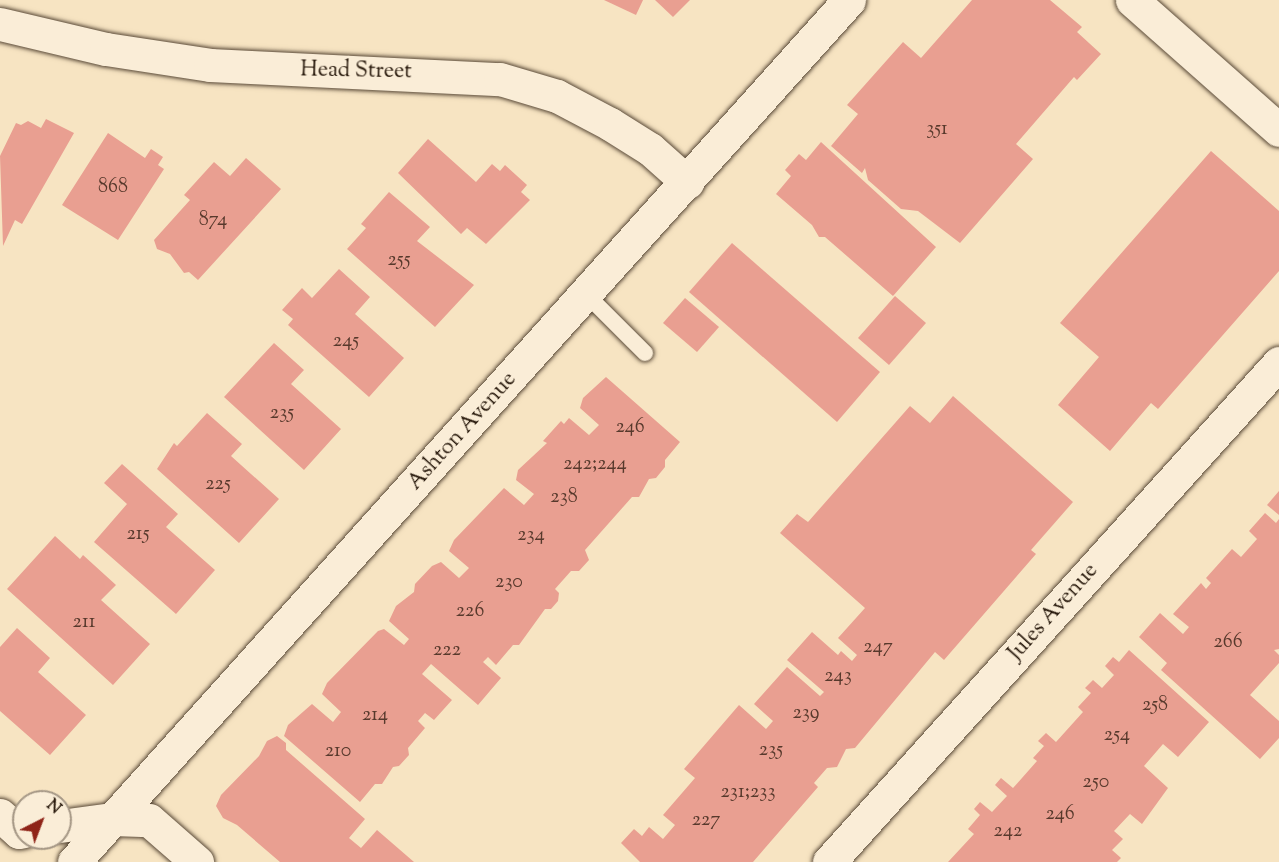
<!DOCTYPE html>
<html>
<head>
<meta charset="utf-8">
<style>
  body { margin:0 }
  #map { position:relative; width:1279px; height:862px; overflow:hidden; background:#f7e4c2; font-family:"Sorts Mill Goudy",serif }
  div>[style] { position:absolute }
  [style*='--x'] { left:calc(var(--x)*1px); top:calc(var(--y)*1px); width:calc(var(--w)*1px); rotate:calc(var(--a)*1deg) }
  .building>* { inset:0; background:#e99f91 }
  .roads { filter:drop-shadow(0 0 2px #5a4a38) drop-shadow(0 0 2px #5a4a38) }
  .lane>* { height:16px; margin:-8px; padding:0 8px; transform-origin:8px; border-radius:8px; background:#faedd7 }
  .street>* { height:33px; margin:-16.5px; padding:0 16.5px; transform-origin:16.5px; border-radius:16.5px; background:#faedd7 }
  span { translate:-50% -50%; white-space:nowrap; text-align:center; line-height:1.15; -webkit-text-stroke:4.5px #faedd7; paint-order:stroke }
  .number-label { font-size:20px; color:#57392c }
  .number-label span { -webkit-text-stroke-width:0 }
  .street-label { font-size:22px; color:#26170a }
  .north { position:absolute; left:12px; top:790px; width:60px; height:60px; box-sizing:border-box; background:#faedd7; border:2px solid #a59785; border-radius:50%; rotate:42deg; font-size:16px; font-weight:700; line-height:24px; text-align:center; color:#26170a }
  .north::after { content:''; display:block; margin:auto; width:21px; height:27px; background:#8f2418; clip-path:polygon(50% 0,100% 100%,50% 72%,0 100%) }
</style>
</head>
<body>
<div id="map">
  <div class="building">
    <i style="clip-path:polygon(604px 0,643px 0,636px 15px)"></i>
    <i style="clip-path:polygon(655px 0,690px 0,673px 17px)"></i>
    <i style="clip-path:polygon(972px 0,1050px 0,1082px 27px,1077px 32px,1101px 54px,1077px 80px,1074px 77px,1016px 144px,1033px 159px,960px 243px,918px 211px,901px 209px,868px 180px,865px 168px,862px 173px,831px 146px,858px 114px,847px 105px,903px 42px,921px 58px)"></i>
    <i style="clip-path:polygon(46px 119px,74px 133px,22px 224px,15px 220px,3px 246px,0 156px,16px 123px,21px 125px,28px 121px,41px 128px)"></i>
    <i style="clip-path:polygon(108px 133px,145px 158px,151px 149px,163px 157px,158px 165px,164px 169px,118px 240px,62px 205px)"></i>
    <i style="clip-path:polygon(428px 139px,476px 182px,492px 164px,500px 171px,505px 165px,527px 185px,521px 192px,530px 200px,486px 244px,467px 228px,461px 234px,398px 173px)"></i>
    <i style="clip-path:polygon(821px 142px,936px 247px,893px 296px,825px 237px,819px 237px,812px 225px,776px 194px,791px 176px,785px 170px,799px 154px,806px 160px)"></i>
    <i style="clip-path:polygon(1211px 151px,1279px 211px,1279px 271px,1158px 409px,1151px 403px,1110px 451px,1058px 405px,1099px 357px,1060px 323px)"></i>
    <i style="clip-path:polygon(246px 158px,281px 189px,198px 280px,189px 272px,184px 273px,170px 254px,157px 249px,154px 240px,190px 200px,184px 195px,214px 162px,230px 176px)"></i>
    <i style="clip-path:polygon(389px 192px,430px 227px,417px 241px,474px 285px,435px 327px,347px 249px,366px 228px,361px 224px)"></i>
    <i style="clip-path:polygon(732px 243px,880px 372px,837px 422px,689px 292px)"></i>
    <i style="clip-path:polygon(339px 269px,370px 297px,355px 314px,404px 358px,369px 397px,288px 325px,293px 319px,282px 310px,302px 288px,312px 298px)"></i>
    <i style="clip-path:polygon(895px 296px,926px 323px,889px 365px,858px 338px)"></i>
    <i style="clip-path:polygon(685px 298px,719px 327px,697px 352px,663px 323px)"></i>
    <i style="clip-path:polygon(274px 343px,304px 370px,291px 384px,341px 429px,304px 470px,224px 397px)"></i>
    <i style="clip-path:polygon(606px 377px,680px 442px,665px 460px,665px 467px,656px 478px,649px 479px,639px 497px,632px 497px,585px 550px,589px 560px,579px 571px,571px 571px,555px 589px,559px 593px,558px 601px,551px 609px,545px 609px,519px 645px,513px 645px,496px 665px,488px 657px,483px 662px,501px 678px,478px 705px,431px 664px,422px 674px,452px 700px,434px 720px,425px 713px,418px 721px,425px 728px,408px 748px,409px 755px,399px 766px,393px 767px,382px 784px,375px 784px,360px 802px,284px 736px,288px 725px,312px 704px,333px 722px,341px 712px,322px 694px,327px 683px,378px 631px,384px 629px,404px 645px,409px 639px,389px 621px,396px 606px,414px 592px,415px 584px,432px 566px,441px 562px,459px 578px,469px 568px,449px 551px,454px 540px,504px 488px,524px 505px,534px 494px,516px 480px,518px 470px,547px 443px,543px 441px,561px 421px,564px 424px,569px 418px,589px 435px,599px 425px,580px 408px,583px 398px)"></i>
    <i style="clip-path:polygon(953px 396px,1073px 502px,1031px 550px,1036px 554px,944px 660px,935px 652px,855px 748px,846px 749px,837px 767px,827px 768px,814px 783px,818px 787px,753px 862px,640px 862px,621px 843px,634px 829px,642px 836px,649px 827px,663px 839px,675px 825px,663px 815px,695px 778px,684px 769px,739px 705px,766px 729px,773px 721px,754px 704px,787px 667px,820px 696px,824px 692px,787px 660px,812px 632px,838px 655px,841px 651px,852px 661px,857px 655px,838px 638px,865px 608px,780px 533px,797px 514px,808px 522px,910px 406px,930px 423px)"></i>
    <i style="clip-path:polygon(207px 413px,242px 444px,231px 456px,279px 499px,239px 543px,157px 469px,174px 443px,177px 446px)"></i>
    <i style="clip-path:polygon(122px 464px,178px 514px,166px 527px,215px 570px,176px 614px,94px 542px,127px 504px,104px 483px)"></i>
    <i style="clip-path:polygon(1279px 491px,1279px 515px,1267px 505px)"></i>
    <i style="clip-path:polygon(1265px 513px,1276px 523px,1279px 519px,1279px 649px,1274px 650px,1279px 655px,1279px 663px,1250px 695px,1279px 721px,1279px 738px,1260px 759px,1161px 670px,1167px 663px,1139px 637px,1160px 613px,1183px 634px,1189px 627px,1173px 614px,1201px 583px,1206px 589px,1211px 583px,1206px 578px,1232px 549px,1241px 557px,1257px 539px,1249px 531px)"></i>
    <i style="clip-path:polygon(55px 536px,80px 559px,83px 555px,116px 585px,101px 600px,150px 644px,113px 685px,7px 589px)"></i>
    <i style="clip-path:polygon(17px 628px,50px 658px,38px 672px,86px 715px,50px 755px,0 711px,0 647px)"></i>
    <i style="clip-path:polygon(1129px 650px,1209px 722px,1178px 757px,1163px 744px,1144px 766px,1168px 788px,1142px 824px,1130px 814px,1114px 831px,1123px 839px,1112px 850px,1121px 858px,1117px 862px,948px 862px,974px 834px,968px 829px,980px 815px,974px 809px,980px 802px,992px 812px,1007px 796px,995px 785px,1001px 778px,1013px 788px,1037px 761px,1033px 758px,1044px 746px,1038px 741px,1046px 733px,1056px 742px,1083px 712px,1078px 707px,1091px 693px,1085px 688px,1093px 680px,1102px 688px,1114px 675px,1105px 666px,1113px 657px,1119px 662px)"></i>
    <i style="clip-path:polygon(277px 736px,286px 743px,286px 750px,365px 819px,349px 838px,361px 848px,377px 830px,414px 862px,280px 862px,237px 825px,223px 818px,216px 806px,221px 795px,259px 756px,267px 741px)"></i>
  </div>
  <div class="roads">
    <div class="lane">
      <i style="--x:587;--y:295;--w:82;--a:45"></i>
    </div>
    <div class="street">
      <i style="--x:1132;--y:0;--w:196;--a:41.5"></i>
      <i style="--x:0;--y:24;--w:109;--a:13.3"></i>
      <i style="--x:106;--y:49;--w:105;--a:8.7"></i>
      <i style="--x:210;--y:65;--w:290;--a:2.8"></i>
      <i style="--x:500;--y:79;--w:59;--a:16.6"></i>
      <i style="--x:557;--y:96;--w:60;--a:27.8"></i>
      <i style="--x:610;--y:124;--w:47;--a:32"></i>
      <i style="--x:650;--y:149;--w:50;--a:41.7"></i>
      <i style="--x:0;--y:815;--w:25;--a:42"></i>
      <i style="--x:19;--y:832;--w:5;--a:-11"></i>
      <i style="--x:60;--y:826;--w:52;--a:-7.7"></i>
      <i style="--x:112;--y:819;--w:37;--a:2"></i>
      <i style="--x:149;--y:820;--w:64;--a:41.2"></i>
      <i style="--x:74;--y:862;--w:1159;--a:-48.04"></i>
      <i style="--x:829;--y:862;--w:672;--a:-47.96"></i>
    </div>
  </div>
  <div class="number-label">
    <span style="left:937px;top:129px">351</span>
    <span style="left:113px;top:187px">868</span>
    <span style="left:213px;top:220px">874</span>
    <span style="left:399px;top:260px">255</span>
    <span style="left:346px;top:341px">245</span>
    <span style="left:282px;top:413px">235</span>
    <span style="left:630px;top:427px">246</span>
    <span style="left:595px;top:464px">242;244</span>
    <span style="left:218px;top:484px">225</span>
    <span style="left:564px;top:497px">238</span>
    <span style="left:138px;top:534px">215</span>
    <span style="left:531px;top:535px">234</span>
    <span style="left:509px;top:582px">230</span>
    <span style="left:470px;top:611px">226</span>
    <span style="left:84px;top:622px">211</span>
    <span style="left:1228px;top:642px">266</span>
    <span style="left:878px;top:647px">247</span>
    <span style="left:447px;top:650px">222</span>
    <span style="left:838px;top:676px">243</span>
    <span style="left:1155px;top:705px">258</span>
    <span style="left:806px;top:713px">239</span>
    <span style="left:375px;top:715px">214</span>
    <span style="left:1117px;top:735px">254</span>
    <span style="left:771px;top:750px">235</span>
    <span style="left:338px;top:751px">210</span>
    <span style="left:1096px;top:782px">250</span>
    <span style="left:748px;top:792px">231;233</span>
    <span style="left:1060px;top:814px">246</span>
    <span style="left:706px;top:820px">227</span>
    <span style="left:1008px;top:831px">242</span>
  </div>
  <div class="street-label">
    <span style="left:356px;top:72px;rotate:1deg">Head Street</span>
    <span style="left:463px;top:432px;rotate:-48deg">Ashton Avenue</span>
    <span style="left:1054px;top:613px;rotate:-48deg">Jules Avenue</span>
  </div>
  <div class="north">N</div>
</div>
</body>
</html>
